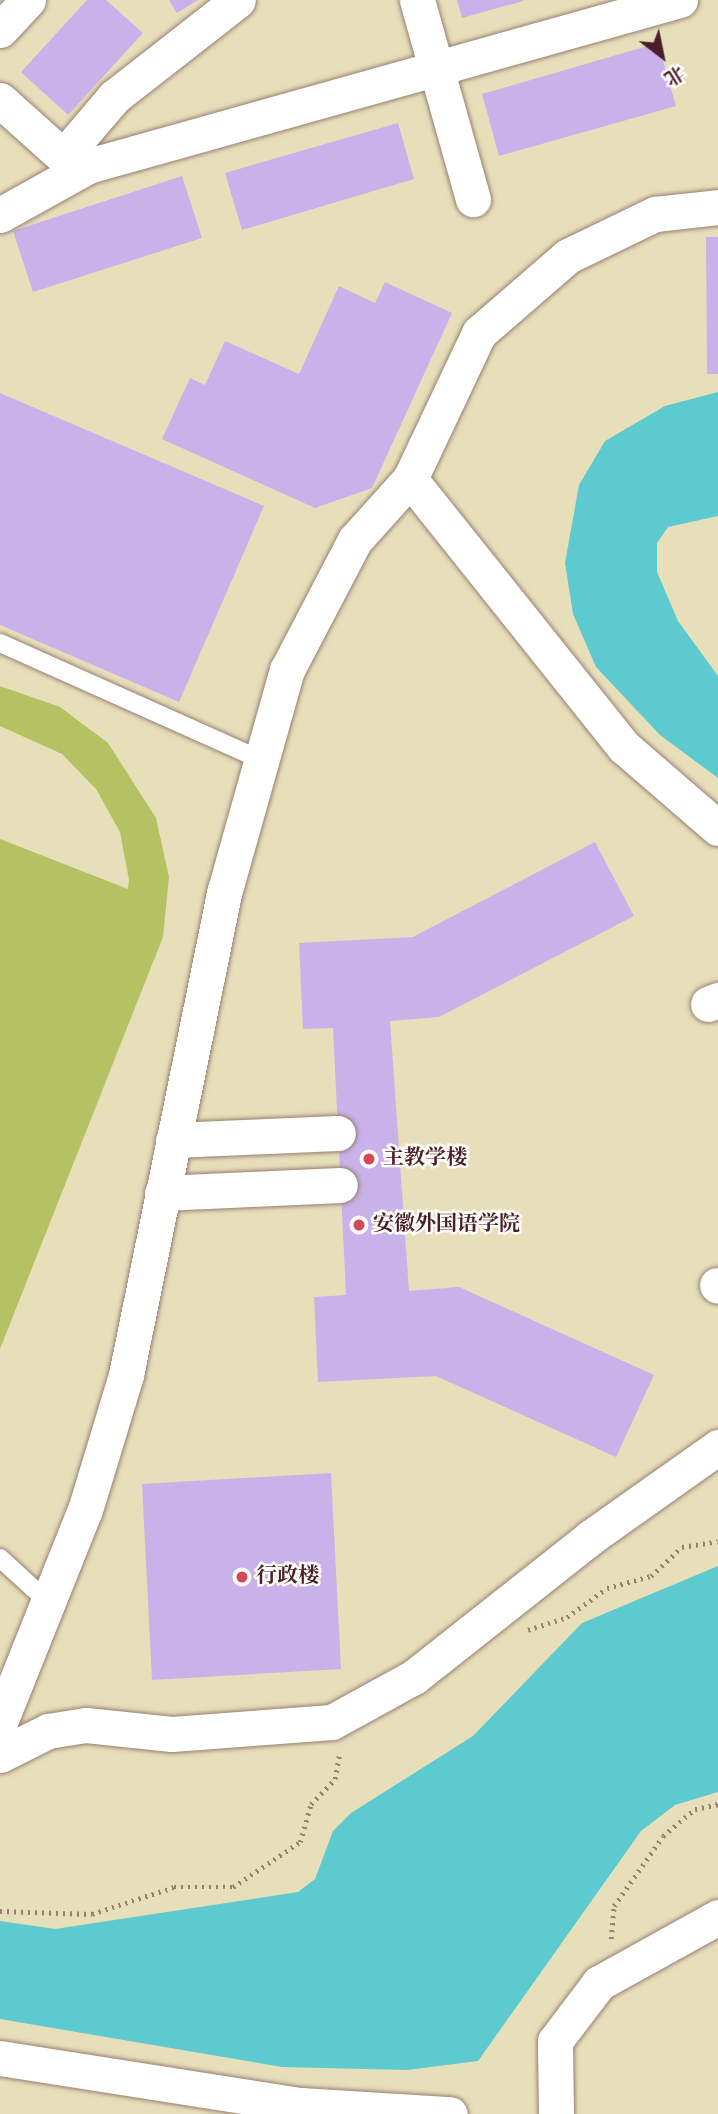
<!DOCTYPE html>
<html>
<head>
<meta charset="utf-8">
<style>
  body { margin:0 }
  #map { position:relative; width:718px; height:2114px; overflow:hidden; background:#e7dfba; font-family:"Old Standard TT","Noto Serif SC",serif }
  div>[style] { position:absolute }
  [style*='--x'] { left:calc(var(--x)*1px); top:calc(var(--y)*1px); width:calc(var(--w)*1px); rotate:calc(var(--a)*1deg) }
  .green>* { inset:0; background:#b5c264 }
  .water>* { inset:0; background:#5dcad0 }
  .building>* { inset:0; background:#c9b2ea }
  .path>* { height:4.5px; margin-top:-2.25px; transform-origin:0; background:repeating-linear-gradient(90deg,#987f72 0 2px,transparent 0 7px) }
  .roads { filter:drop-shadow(0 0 2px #987f72) drop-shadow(0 0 2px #987f72) }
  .service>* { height:18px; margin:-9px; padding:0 9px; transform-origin:9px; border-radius:9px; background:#fff }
  .minor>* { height:35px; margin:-17.5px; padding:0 17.5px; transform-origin:17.5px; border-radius:17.5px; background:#fff }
  .dots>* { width:19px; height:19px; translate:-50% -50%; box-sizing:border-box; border:4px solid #fdfcf7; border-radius:50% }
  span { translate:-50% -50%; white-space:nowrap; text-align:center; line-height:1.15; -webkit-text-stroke:5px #fdfcf7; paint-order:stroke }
  .poi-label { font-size:21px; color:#4a1f2b; font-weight:700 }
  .left { translate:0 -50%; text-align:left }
  .north { position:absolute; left:627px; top:21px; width:70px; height:70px; -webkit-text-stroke:5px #fdfcf7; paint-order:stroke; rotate:148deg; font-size:19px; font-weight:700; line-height:28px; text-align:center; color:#4a1f2b }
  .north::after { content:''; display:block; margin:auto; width:24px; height:32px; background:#4a1f2b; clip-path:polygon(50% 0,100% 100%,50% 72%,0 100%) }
</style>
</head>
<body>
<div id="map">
  <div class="green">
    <i style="clip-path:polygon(0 686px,60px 707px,108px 743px,156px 818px,169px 877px,163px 937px,0 1349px,0 839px,128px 889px,129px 880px,120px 832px,96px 789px,62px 754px,0 726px)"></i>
  </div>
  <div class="water">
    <i style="clip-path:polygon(718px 392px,718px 516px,668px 527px,657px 543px,657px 572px,678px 621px,718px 676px,718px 778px,660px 735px,596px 667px,573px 614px,565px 563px,579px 485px,605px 441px,665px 406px)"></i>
    <i style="clip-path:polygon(718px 1566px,718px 1792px,675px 1805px,641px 1831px,478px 2061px,407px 2070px,282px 2067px,0 2019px,0 1921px,55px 1929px,298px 1892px,315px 1879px,333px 1831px,351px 1813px,473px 1736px,582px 1623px)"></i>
  </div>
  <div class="building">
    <i style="clip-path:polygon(87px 0,106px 0,143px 33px,68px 115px,21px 72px)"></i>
    <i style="clip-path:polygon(169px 0,198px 0,177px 13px)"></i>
    <i style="clip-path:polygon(457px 0,523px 0,523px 1px,462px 18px)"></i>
    <i style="clip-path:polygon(658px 43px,676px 106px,499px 156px,482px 94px)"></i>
    <i style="clip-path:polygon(398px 123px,414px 179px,242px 230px,225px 173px)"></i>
    <i style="clip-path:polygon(182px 176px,202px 238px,33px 292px,13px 231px)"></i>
    <i style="clip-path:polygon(706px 237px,718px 237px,718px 374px,707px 374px)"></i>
    <i style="clip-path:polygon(385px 282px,452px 313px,372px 488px,315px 508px,162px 439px,190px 378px,205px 385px,225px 341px,299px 374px,339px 286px,375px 303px)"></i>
    <i style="clip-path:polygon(0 393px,264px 506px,179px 702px,0 625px)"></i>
    <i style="clip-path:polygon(595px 842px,634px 916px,439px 1017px,390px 1021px,409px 1291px,459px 1287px,654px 1375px,616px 1457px,436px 1376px,318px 1382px,314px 1297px,346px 1295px,333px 1028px,303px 1029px,299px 943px,413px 937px)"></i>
    <i style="clip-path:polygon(331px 1473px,341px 1669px,152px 1680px,142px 1484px)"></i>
  </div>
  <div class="path">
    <i style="--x:528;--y:1630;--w:41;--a:-18.4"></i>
    <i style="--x:567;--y:1617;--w:49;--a:-35.9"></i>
    <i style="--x:607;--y:1588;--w:46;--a:-15.3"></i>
    <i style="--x:651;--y:1576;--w:42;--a:-43.1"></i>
    <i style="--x:682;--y:1547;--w:36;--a:-9"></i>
    <i style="--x:0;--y:1911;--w:92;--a:1.9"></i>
    <i style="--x:92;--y:1914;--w:86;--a:-18.2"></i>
    <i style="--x:174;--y:1887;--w:59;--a:0"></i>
    <i style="--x:233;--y:1887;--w:81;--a:-33.9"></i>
    <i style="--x:300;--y:1842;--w:40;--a:-74"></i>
    <i style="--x:311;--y:1804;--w:35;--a:-46"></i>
    <i style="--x:335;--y:1779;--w:27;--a:-80"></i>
    <i style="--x:611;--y:1939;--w:33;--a:-85"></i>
    <i style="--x:614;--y:1906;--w:85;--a:-55"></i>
    <i style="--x:663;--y:1836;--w:42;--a:-40.2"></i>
    <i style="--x:695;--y:1809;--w:24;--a:-12"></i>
  </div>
  <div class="roads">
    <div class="service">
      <i style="--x:0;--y:643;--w:287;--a:24.1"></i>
      <i style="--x:0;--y:1558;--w:65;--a:42.5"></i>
    </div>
    <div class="minor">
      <i style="--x:417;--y:0;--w:207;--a:74.3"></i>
      <i style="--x:0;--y:30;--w:41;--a:-47"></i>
      <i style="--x:0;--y:100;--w:106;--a:41.9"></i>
      <i style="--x:63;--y:157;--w:79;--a:-49.6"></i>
      <i style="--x:114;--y:97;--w:157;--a:-38"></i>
      <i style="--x:0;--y:215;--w:101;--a:-29.1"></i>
      <i style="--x:88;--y:166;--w:615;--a:-15.66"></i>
      <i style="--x:410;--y:479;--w:343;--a:51.4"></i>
      <i style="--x:624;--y:747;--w:124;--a:40.8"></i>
      <i style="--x:708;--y:1004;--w:11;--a:-22"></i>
      <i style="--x:173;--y:1140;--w:165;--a:-2.4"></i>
      <i style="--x:162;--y:1193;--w:178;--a:-2.6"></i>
      <i style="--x:717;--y:1285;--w:1;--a:45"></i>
      <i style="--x:0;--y:1722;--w:228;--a:-68.2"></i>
      <i style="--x:85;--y:1510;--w:141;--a:-73.1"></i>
      <i style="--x:126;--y:1375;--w:495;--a:-78.5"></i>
      <i style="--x:225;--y:890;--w:229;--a:-74.3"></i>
      <i style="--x:287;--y:670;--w:147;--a:-62.4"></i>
      <i style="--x:355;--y:540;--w:82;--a:-48"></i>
      <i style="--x:410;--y:479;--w:161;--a:-64.7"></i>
      <i style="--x:479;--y:333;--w:118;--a:-40.9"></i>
      <i style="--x:568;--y:256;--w:97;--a:-25.8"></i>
      <i style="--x:655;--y:214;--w:63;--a:-6.3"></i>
      <i style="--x:0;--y:1755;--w:54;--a:-26.6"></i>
      <i style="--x:48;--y:1731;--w:38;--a:-9"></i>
      <i style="--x:86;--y:1725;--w:86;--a:6"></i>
      <i style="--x:172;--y:1734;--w:160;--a:-4.3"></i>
      <i style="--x:332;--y:1722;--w:94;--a:-28.8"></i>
      <i style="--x:414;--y:1677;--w:226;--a:-38.3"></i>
      <i style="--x:591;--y:1537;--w:156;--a:-35.3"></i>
      <i style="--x:0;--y:2058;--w:305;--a:8.9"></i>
      <i style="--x:301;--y:2105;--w:149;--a:3.5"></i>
      <i style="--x:556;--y:2114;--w:73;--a:-90.8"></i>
      <i style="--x:555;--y:2041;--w:73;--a:-52.8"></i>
      <i style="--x:599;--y:1983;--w:136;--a:-29"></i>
    </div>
  </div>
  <div class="dots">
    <i style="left:369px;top:1159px;background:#d1495b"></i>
    <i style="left:359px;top:1225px;background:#d1495b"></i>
    <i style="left:242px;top:1577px;background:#d1495b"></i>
  </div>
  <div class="poi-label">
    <span class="left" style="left:383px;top:1159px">主教学楼</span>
    <span class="left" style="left:373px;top:1225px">安徽外国语学院</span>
    <span class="left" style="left:256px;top:1577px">行政楼</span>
  </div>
  <div class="north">北</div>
</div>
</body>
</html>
